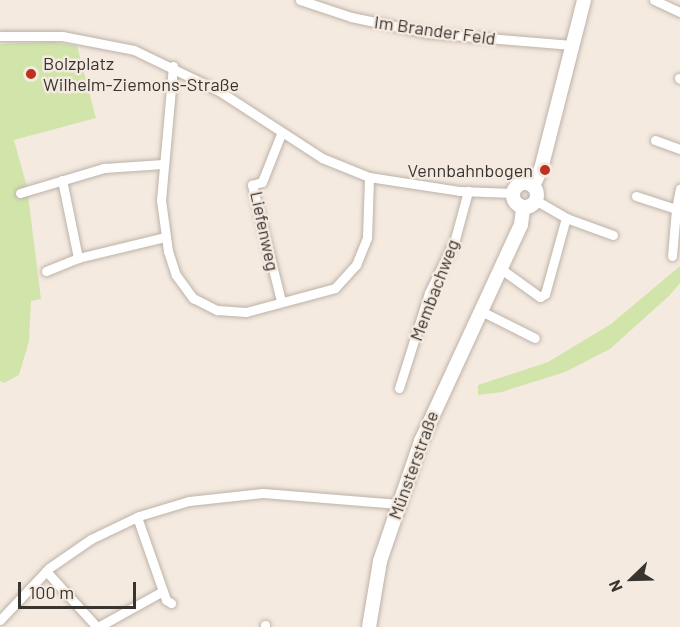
<!DOCTYPE html>
<html>
<head>
<meta charset="utf-8">
<style>
  body { margin:0 }
  #map { position:relative; width:680px; height:627px; overflow:hidden; background:#f5eae0; font-family:Barlow,sans-serif }
  div>[style] { position:absolute }
  [style*='--x'] { left:calc(var(--x)*1px); top:calc(var(--y)*1px); width:calc(var(--w)*1px); rotate:calc(var(--a)*1deg) }
  .green>* { inset:0; background:#d1e5ab }
  .roads { filter:drop-shadow(0 0 2px #bcb2a8) drop-shadow(0 0 2px #bcb2a8) }
  .street>* { height:9px; margin:-4.5px; padding:0 4.5px; transform-origin:4.5px; border-radius:4.5px; background:#fff }
  .secondary>* { height:14px; margin:-7px; padding:0 7px; transform-origin:7px; border-radius:7px; background:#fff }
  .secondary>.ring { margin:-7px; padding:0; box-sizing:content-box; background:none; border:14px solid #fff; border-radius:50% }
  .dots>* { width:16px; height:16px; translate:-50% -50%; box-sizing:border-box; border:3px solid #f5eae0; border-radius:50% }
  span { translate:-50% -50%; white-space:nowrap; text-align:center; line-height:1.15; -webkit-text-stroke:5px #f5eae0; paint-order:stroke }
  .street-label { font-size:18px; color:#383430 }
  .poi-label { font-size:18px; color:#383430 }
  .left { translate:0 -50%; text-align:left }
  .right { translate:-100% -50%; text-align:right }
  .north { position:absolute; left:602px; top:549px; width:60px; height:60px; -webkit-text-stroke:4px #f5eae0; paint-order:stroke; rotate:247deg; font-size:16px; font-weight:700; line-height:24px; text-align:center; color:#383430 }
  .north::after { content:''; display:block; margin:auto; width:21px; height:27px; background:#383430; clip-path:polygon(50% 0,100% 100%,50% 72%,0 100%) }
  .scale { position:absolute; left:18px; top:582px; width:118px; height:27px; box-sizing:border-box; border:3px solid #383430; border-top:0; padding-left:8px; font-size:18px; line-height:21px; white-space:nowrap; color:#383430; -webkit-text-stroke:4px #f5eae0; paint-order:stroke }
</style>
</head>
<body>
<div id="map">
  <div class="green">
    <i style="clip-path:polygon(52px 42px,77px 46px,96px 118px,14px 140px,27px 187px,41px 299px,31px 301px,29px 341px,19px 375px,4px 383px,0 381px,0 44px)"></i>
    <i style="clip-path:polygon(680px 266px,680px 283px,670px 295px,610px 349px,565px 372px,502px 392px,478px 395px,478px 385px,548px 362px,611px 324px)"></i>
  </div>
  <div class="roads">
    <div class="street">
      <i style="--x:300;--y:0;--w:54;--a:18.4"></i>
      <i style="--x:351;--y:17;--w:79;--a:11.7"></i>
      <i style="--x:428;--y:33;--w:144;--a:4.8"></i>
      <i style="--x:654;--y:0;--w:29;--a:25"></i>
      <i style="--x:0;--y:36;--w:62;--a:0"></i>
      <i style="--x:62;--y:36;--w:73;--a:11"></i>
      <i style="--x:134;--y:50;--w:94;--a:25.8"></i>
      <i style="--x:219;--y:91;--w:123;--a:33"></i>
      <i style="--x:322;--y:158;--w:51;--a:22"></i>
      <i style="--x:369;--y:177;--w:91;--a:8.8"></i>
      <i style="--x:459;--y:191;--w:54;--a:2.1"></i>
      <i style="--x:173;--y:66;--w:135;--a:95.1"></i>
      <i style="--x:161;--y:200;--w:51;--a:82.2"></i>
      <i style="--x:168;--y:251;--w:25;--a:72"></i>
      <i style="--x:176;--y:275;--w:29;--a:54"></i>
      <i style="--x:193;--y:298;--w:27;--a:27"></i>
      <i style="--x:217;--y:310;--w:29;--a:4"></i>
      <i style="--x:246;--y:312;--w:92;--a:-15.1"></i>
      <i style="--x:335;--y:288;--w:31;--a:-48"></i>
      <i style="--x:356;--y:265;--w:29;--a:-68"></i>
      <i style="--x:367;--y:238;--w:61;--a:-88.1"></i>
      <i style="--x:679;--y:78;--w:1;--a:45"></i>
      <i style="--x:655;--y:140;--w:27;--a:20"></i>
      <i style="--x:62;--y:180;--w:80;--a:78.4"></i>
      <i style="--x:20;--y:193;--w:88;--a:-16.6"></i>
      <i style="--x:104;--y:168;--w:59;--a:-3.9"></i>
      <i style="--x:636;--y:196;--w:42;--a:18"></i>
      <i style="--x:676;--y:209;--w:21;--a:-79"></i>
      <i style="--x:537;--y:201;--w:34;--a:30"></i>
      <i style="--x:566;--y:218;--w:50;--a:19.9"></i>
      <i style="--x:672;--y:256;--w:47;--a:-85.1"></i>
      <i style="--x:501;--y:269;--w:48;--a:35.7"></i>
      <i style="--x:540;--y:297;--w:6;--a:-31"></i>
      <i style="--x:545;--y:294;--w:79;--a:-74.6"></i>
      <i style="--x:46;--y:271;--w:35;--a:-22"></i>
      <i style="--x:78;--y:258;--w:89;--a:-13.6"></i>
      <i style="--x:281;--y:301;--w:120;--a:-104"></i>
      <i style="--x:252;--y:185;--w:10;--a:-17"></i>
      <i style="--x:262;--y:182;--w:52;--a:-68.4"></i>
      <i style="--x:481;--y:311;--w:60;--a:26.6"></i>
      <i style="--x:399;--y:388;--w:100;--a:-72.5"></i>
      <i style="--x:429;--y:293;--w:60;--a:-64.3"></i>
      <i style="--x:455;--y:239;--w:50;--a:-74.8"></i>
      <i style="--x:137;--y:517;--w:88;--a:70.7"></i>
      <i style="--x:166;--y:600;--w:6;--a:31"></i>
      <i style="--x:46;--y:571;--w:76;--a:47.7"></i>
      <i style="--x:0;--y:620;--w:71;--a:-46.7"></i>
      <i style="--x:49;--y:568;--w:51;--a:-34.6"></i>
      <i style="--x:91;--y:539;--w:53;--a:-25.6"></i>
      <i style="--x:139;--y:516;--w:52;--a:-16.7"></i>
      <i style="--x:189;--y:501;--w:74;--a:-6.2"></i>
      <i style="--x:263;--y:493;--w:136;--a:4.6"></i>
      <i style="--x:98;--y:627;--w:74;--a:-29"></i>
      <i style="--x:265;--y:627;--w:2;--a:-90"></i>
    </div>
    <div class="secondary">
      <i class="ring" style="left:513px;top:183px;width:10px;height:10px"></i>
      <i style="--x:533;--y:186;--w:19;--a:-65"></i>
      <i style="--x:541;--y:169;--w:174;--a:-75.7"></i>
      <i style="--x:369;--y:627;--w:67;--a:-80.5"></i>
      <i style="--x:380;--y:561;--w:127;--a:-71.1"></i>
      <i style="--x:421;--y:441;--w:238;--a:-65.2"></i>
      <i style="--x:521;--y:225;--w:17;--a:-83"></i>
    </div>
  </div>
  <div class="dots">
    <i style="left:31px;top:74px;background:#bd311f"></i>
    <i style="left:545px;top:170px;background:#bd311f"></i>
  </div>
  <div class="street-label">
    <span style="left:435px;top:30px;rotate:8deg">Im Brander Feld</span>
    <span style="left:265px;top:231px;rotate:78deg">Liefenweg</span>
    <span style="left:434px;top:290px;rotate:-69deg">Membachweg</span>
    <span style="left:413px;top:465px;rotate:-70deg">Münsterstraße</span>
  </div>
  <div class="poi-label">
    <span class="left" style="left:43px;top:74px">Bolzplatz<br>Wilhelm-Ziemons-Straße</span>
    <span class="right" style="left:533px;top:170px">Vennbahnbogen</span>
  </div>
  <div class="north">N</div>
  <div class="scale">100 m</div>
</div>
</body>
</html>
